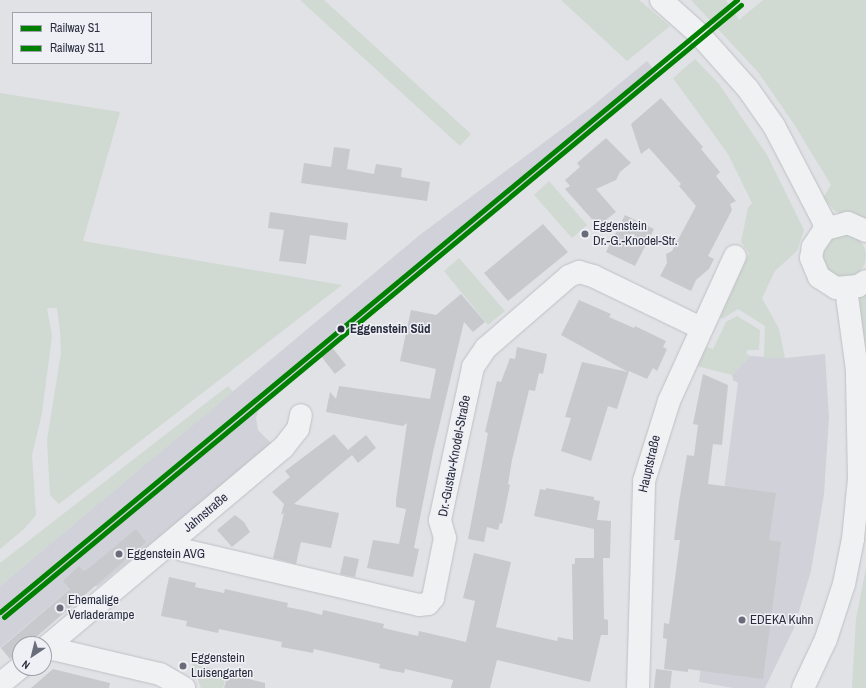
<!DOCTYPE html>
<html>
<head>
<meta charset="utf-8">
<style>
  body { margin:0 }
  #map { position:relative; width:866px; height:688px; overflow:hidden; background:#e1e2e6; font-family:"Archivo Narrow",sans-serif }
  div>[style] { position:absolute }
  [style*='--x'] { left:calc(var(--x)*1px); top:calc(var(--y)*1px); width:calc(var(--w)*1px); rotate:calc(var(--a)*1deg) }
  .built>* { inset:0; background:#d0d1d9 }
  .green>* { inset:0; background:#d0d9d2 }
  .round { border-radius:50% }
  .building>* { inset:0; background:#c7c9cd }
  .roads { filter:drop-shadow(0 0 1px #bfc0c4) drop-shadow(0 0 1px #bfc0c4) }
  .minor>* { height:22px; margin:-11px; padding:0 11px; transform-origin:11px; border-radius:11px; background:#f0f1f3 }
  .rail-1>* { height:5px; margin:-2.5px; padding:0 2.5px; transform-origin:2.5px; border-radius:2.5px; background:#008000 }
  .rail-2>* { height:5px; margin:-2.5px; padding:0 2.5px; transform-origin:2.5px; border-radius:2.5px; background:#008000 }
  .dots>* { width:11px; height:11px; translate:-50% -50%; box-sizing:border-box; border:2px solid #eff0f5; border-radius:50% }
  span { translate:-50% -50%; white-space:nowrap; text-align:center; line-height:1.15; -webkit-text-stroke:3px #eff0f5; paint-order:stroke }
  .poi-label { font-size:13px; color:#292d3e }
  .left { translate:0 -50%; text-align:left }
  .stop-label { font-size:13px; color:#292d3e; font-weight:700 }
  .street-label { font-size:13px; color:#292d3e }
  .legend { position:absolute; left:12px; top:12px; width:140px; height:52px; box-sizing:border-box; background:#eff0f5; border:1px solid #a0a2ac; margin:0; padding:5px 7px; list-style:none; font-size:12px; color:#292d3e }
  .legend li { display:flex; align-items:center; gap:8px; height:20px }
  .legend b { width:20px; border:1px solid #a0a2ac }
  .north { position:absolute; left:12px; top:636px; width:40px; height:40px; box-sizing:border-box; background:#eff0f5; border:1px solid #a0a2ac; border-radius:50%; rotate:215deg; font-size:11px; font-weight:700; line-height:16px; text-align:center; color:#292d3e }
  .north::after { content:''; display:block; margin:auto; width:14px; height:18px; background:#696c79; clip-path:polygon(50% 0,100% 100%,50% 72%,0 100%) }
</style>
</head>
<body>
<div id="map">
  <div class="built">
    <i style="clip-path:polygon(647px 61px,658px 75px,259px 410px,256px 418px,258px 430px,273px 445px,97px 587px,86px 575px,0 648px,0 586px,421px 234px,590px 108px)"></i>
    <i style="clip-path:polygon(825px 354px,829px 417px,824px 494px,811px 571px,794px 628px,765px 688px,733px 688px,699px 682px,738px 383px,733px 380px,732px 375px,750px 356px,785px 358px)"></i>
  </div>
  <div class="green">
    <i style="clip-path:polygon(300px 0,324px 0,471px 134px,460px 146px)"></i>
    <i style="clip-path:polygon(561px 0,639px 0,670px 26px,627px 61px)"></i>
    <i style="clip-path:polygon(691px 0,726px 0,739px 20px,763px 0,866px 0,866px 226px,835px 211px,823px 198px,831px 185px,794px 124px,758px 72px)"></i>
    <i style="clip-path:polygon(695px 59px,719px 84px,767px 155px,804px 230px,797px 251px,775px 271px,762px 298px,779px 329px,785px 358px,764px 358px,765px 326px,738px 309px,722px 319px,720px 317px,749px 253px,741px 242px,748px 208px,752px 203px,728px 154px,673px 78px)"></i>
    <i style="clip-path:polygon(0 93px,120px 112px,83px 241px,342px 285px,59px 504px,50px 495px,47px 440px,61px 353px,60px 331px,57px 308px,47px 308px,52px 336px,42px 413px,32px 455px,36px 515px,24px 529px,0 549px)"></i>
    <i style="clip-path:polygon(549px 181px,587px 225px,572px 238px,534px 195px)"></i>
    <i class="round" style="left:822px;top:234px;width:44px;height:44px"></i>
    <i style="clip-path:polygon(459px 258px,505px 311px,488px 325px,444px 271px)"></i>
    <i style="clip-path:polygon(866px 286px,866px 355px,865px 355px,859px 297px)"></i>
    <i style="clip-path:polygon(737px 316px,760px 330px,759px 350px,748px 350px,746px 353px,750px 356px,732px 375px,697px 366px,706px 347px,713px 349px,726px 322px)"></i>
    <i style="clip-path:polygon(228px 386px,233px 392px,0 586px,0 563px)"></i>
    <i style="clip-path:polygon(866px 568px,866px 688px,852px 688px,856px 619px)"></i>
    <i style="clip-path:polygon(192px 663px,227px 672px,223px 688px,201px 688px)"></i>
  </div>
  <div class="building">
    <i style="clip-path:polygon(661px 98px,703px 147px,701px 149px,720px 172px,716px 176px,736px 201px,730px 204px,732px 210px,708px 256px,714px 259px,709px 269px,696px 280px,691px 291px,660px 276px,667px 263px,666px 254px,672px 251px,696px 206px,679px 186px,681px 184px,649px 148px,641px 154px,631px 124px)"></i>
    <i style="clip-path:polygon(606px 138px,631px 163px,620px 172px,616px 180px,596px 189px,616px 212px,598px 226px,565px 189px,570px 186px,565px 180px,580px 167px,577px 163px)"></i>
    <i style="clip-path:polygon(334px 147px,350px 149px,347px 169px,374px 174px,376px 164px,402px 168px,401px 177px,430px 182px,427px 201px,301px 183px,304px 163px,331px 167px)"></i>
    <i style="clip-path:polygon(270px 212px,348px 223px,346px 240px,310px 235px,306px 264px,279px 261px,284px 230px,268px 228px)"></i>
    <i style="clip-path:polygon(625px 215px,654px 229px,635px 266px,606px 252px)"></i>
    <i style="clip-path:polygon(543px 224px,568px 252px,508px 301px,484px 273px)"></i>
    <i style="clip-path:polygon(461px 294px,485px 322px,473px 332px,464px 322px,433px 452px,414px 548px,419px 549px,413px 577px,367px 568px,373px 540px,399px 544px,406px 509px,396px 507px,396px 500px,407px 423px,403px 426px,326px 412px,330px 392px,336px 399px,339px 386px,430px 399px,436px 369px,400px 361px,411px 310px,436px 315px)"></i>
    <i style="clip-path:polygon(579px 300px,611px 314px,609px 317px,634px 328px,635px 326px,666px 341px,663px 347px,667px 349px,657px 371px,653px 368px,647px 379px,629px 371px,617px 409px,608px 406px,591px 461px,561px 451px,571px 418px,565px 417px,582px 362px,628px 372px,561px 335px)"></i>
    <i style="clip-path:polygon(331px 346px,346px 365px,335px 374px,320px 355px)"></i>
    <i style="clip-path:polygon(517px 347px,547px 354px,543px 374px,539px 373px,535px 391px,529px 390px,512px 460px,508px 484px,510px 485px,502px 524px,500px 523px,498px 530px,487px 527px,484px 542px,468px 539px,488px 433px,485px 432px,497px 381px,501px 382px,510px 358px,515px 359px)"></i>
    <i style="clip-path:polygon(703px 374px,728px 385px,722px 445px,713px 444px,708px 484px,776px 493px,769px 540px,781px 542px,763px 679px,688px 669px,688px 672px,664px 669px,667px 639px,663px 638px,664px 623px,669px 624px,680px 540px,674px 540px,679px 502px,687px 455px,694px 456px,698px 425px,693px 424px)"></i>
    <i style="clip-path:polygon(334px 434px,348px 450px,366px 435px,376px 448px,358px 463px,352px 455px,294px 504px,339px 513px,331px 548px,301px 542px,296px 564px,273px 558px,284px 513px,281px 515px,284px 504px,272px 492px,290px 477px,285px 471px)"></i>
    <i style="clip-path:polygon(546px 488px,594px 497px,594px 500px,600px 501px,597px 520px,611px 521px,610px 558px,594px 558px,594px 529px,534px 516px,540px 489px,546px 490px)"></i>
    <i style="clip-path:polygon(235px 515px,244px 522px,250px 532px,232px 547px,217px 530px)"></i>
    <i style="clip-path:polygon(136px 529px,146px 542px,28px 644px,20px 644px,20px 651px,10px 659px,1px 648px,70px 589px,63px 581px,79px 566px,83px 571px,88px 569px)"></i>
    <i style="clip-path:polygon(474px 553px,511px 562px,496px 627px,557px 641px,558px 637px,573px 640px,572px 564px,575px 564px,575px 558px,603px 558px,604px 619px,608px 620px,608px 635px,601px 635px,590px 682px,497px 660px,490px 688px,451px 688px,453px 680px,405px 669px,404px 673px,393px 671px,379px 668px,380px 664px,314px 649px,313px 653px,281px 647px,282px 642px,219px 629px,218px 633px,186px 626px,187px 621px,161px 616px,169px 577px,196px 583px,195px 587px,224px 593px,225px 589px,288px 603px,287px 607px,307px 611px,322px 615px,323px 610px,384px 624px,383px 628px,418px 636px,419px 631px,466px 642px,475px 601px,463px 598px)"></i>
    <i style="clip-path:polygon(344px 556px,359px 559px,355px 577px,340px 574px)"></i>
    <i style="clip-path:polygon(53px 669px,110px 683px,109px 688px,31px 688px)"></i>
    <i style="clip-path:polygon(656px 669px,672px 671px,670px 688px,654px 688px)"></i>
    <i style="clip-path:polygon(228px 674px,265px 683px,265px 688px,224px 688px)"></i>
  </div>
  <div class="roads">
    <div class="minor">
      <i style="--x:661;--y:0;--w:51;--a:41.8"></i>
      <i style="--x:699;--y:34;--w:74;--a:48.3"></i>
      <i style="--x:748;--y:89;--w:45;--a:54.9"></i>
      <i style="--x:774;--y:126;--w:106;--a:62.5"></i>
      <i style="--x:823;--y:220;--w:9;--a:77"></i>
      <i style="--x:866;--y:231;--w:20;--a:-156"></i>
      <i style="--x:848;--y:223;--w:24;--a:165"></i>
      <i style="--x:825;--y:229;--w:22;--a:124"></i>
      <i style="--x:813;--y:247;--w:11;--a:100"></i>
      <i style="--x:811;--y:258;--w:21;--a:67"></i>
      <i style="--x:819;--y:277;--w:20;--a:33"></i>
      <i style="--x:836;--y:288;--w:22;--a:-5"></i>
      <i style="--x:858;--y:286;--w:9;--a:-32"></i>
      <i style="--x:174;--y:540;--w:13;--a:48"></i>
      <i style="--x:183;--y:550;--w:242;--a:13.1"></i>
      <i style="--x:419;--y:605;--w:9;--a:-6"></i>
      <i style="--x:428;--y:604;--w:8;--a:-50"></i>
      <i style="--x:433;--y:598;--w:61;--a:-78.7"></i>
      <i style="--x:445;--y:538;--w:19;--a:-106"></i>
      <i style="--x:440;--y:520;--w:157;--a:-77.8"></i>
      <i style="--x:473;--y:367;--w:23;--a:-56"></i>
      <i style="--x:486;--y:348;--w:110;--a:-40.9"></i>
      <i style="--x:569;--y:276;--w:11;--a:-22"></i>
      <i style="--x:579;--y:272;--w:15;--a:16"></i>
      <i style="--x:593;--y:276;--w:120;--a:25.7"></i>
      <i style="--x:49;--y:645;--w:6;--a:45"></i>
      <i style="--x:53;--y:649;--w:110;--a:13.2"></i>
      <i style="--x:160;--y:674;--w:28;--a:30"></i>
      <i style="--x:44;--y:649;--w:312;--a:-40.1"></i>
      <i style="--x:283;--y:448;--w:24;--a:-52"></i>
      <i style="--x:298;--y:429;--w:14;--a:-78"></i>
      <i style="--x:0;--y:684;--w:26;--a:-39"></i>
      <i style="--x:638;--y:688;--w:207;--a:-88.3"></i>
      <i style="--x:644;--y:481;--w:84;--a:-72.6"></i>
      <i style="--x:669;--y:401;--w:159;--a:-65.5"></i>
      <i style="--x:803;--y:688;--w:54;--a:-64.9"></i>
      <i style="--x:826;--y:639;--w:58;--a:-71.9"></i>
      <i style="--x:844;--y:584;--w:46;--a:-78.7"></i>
      <i style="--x:853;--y:539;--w:60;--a:-84.3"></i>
      <i style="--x:859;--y:479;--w:109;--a:-91.1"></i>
      <i style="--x:857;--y:370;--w:82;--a:-97.7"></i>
    </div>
  </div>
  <div class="rail-1">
    <i style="--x:0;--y:612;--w:958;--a:-39.71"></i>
  </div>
  <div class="rail-2">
    <i style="--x:4;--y:617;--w:958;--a:-39.71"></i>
  </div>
  <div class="dots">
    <i style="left:585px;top:234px;background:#696c79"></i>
    <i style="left:341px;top:329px;background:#292d3e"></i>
    <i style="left:119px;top:554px;background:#696c79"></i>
    <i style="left:60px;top:608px;background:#696c79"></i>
    <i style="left:742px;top:620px;background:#696c79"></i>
    <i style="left:183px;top:666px;background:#696c79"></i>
  </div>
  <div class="poi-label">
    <span class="left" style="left:593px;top:234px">Eggenstein<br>Dr.-G.-Knodel-Str.</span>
    <span class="left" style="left:127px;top:554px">Eggenstein AVG</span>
    <span class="left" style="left:68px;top:608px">Ehemalige<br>Verladerampe</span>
    <span class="left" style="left:750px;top:620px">EDEKA Kuhn</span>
    <span class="left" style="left:191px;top:666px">Eggenstein<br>Luisengarten</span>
  </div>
  <div class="stop-label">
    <span class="left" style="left:350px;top:329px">Eggenstein Süd</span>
  </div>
  <div class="street-label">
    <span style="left:455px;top:456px;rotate:-79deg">Dr.-Gustav-Knodel-Straße</span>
    <span style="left:650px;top:464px;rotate:-77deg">Hauptstraße</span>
    <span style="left:206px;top:513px;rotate:-40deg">Jahnstraße</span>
  </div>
  <ul class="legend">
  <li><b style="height:5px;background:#008000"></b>Railway S1</li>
  <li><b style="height:5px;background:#008000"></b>Railway S11</li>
  </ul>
  <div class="north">N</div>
</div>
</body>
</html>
